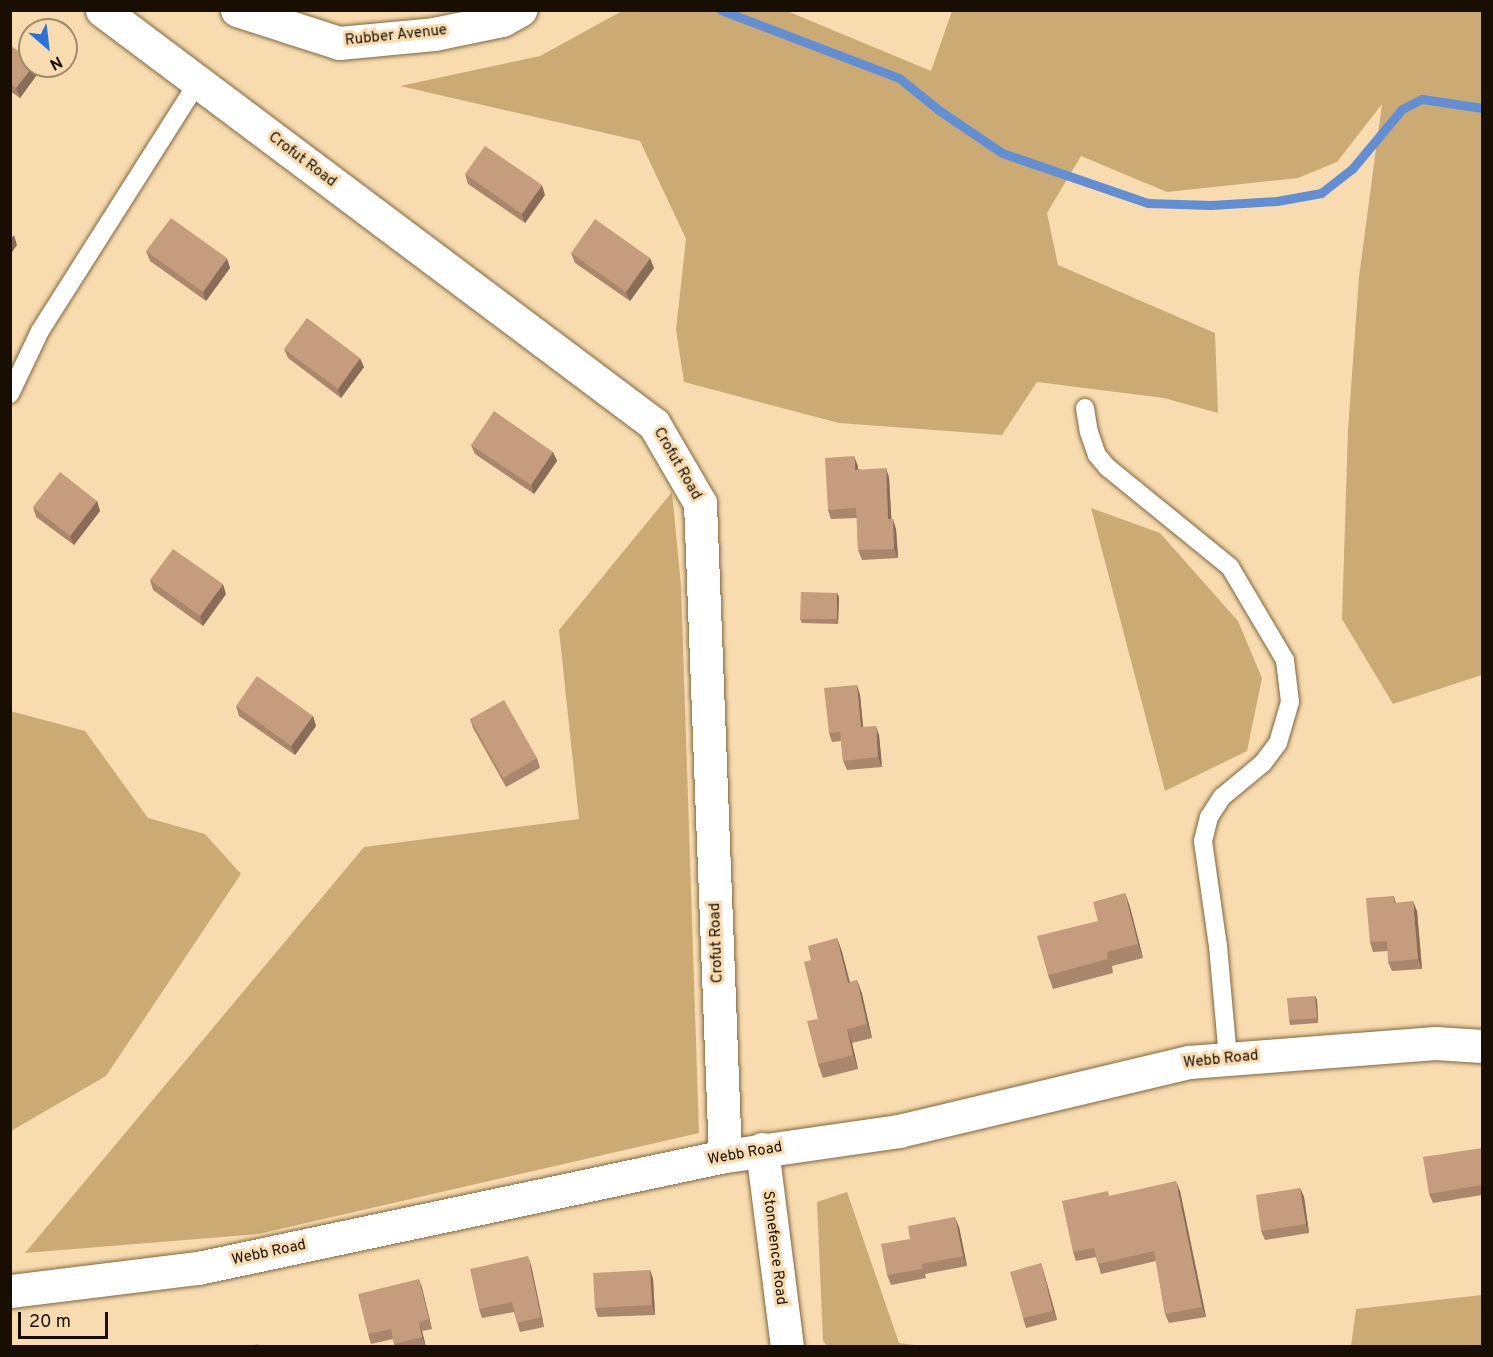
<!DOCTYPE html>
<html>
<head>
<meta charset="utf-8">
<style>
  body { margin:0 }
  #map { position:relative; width:1493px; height:1357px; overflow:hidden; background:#f8dcb0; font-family:Overpass,sans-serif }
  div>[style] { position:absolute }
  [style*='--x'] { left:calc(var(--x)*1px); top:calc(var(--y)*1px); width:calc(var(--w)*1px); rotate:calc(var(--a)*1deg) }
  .green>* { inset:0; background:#ccaa73 }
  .stream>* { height:9px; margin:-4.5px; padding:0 4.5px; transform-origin:4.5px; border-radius:4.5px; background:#628fd3 }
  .roads { filter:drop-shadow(0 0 2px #80673f) drop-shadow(0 0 2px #80673f) }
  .lane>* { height:18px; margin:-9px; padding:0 9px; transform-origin:9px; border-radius:9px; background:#fff }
  .street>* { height:33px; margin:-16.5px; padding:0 16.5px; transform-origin:16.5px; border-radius:16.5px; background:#fff }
  .secondary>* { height:33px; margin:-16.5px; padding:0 16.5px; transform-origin:16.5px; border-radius:16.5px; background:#fff }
  .wall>* { inset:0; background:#a9866c }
  .shaded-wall>* { inset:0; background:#8a6d58 }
  .building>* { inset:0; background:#c59c7d }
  span { translate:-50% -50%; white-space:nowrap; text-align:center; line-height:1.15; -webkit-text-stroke:6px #f8dcb0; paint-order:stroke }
  .street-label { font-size:15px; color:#180e01 }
  .frame { position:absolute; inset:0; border:12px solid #180e01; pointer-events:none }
  .north { position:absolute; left:18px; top:18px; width:60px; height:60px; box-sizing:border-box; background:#f8dcb0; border:2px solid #9e8a6a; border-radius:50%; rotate:152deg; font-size:16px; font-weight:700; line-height:24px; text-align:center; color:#180e01 }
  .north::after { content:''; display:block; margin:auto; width:21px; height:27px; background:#2a73df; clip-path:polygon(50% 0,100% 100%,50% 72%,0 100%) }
  .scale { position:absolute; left:18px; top:1312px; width:90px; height:27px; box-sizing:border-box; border:3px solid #180e01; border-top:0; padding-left:8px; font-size:18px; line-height:21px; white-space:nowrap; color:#180e01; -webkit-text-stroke:4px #f8dcb0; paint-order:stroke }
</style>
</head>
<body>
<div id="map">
  <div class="green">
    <i style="clip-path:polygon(622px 11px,787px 11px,931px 71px,952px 11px,1482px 11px,1482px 675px,1393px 704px,1342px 619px,1348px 430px,1359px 277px,1382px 104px,1337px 162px,1298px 178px,1167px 192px,1081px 156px,1047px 213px,1058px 265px,1215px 333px,1218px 413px,1164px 398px,1037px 382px,1002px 435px,839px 423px,684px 382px,676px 330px,686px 239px,640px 141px,400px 86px,540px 56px)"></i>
    <i style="clip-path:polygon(672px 492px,681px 586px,699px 1133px,258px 1234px,25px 1253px,364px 847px,579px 819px,559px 630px)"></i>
    <i style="clip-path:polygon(1091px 508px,1160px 533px,1238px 621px,1262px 678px,1247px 751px,1165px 791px)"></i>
    <i style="clip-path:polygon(10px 711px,85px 731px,148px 818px,205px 834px,241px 874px,106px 1076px,11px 1131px)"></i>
    <i style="clip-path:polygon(847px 1192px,899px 1343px,922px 1346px,827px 1346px,823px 1341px,817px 1202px)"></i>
    <i style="clip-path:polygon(1482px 1295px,1482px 1346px,1351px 1346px,1356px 1309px)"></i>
  </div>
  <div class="stream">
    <i style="--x:721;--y:10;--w:191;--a:20.9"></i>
    <i style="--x:899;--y:78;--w:53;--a:38.8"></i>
    <i style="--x:940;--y:111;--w:75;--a:34.1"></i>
    <i style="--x:1002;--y:153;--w:154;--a:18.9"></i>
    <i style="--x:1148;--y:203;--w:63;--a:1.8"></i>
    <i style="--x:1211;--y:205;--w:66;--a:-3.5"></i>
    <i style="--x:1277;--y:201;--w:45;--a:-10.3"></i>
    <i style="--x:1321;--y:193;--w:39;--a:-38"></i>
    <i style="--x:1352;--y:169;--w:78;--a:-50.2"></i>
    <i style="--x:1402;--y:109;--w:22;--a:-27"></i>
    <i style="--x:1422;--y:99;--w:61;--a:8.5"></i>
  </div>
  <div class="roads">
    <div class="lane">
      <i style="--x:10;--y:394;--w:70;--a:-64.5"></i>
      <i style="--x:40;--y:331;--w:295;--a:-57.6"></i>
      <i style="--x:1085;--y:408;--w:24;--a:81"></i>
      <i style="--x:1089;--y:432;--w:24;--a:71"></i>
      <i style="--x:1097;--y:455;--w:16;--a:50"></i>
      <i style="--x:1107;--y:467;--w:159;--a:39.1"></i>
      <i style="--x:1230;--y:567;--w:108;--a:59.4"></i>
      <i style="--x:1285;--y:660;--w:42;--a:83.2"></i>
      <i style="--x:1290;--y:702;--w:43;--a:106.3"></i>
      <i style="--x:1278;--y:743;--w:25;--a:127"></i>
      <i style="--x:1263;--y:763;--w:53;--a:140.3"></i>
      <i style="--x:1222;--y:797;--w:24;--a:123"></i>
      <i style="--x:1209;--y:817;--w:25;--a:104"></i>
      <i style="--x:1203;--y:841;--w:106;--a:81.9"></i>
      <i style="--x:1218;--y:946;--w:111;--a:84.9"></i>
    </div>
    <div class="street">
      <i style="--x:102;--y:10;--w:690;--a:36.87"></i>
      <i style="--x:654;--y:424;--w:91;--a:59.8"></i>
      <i style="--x:700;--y:503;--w:653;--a:87.81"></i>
      <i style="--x:762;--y:1149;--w:199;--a:82.8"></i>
      <i style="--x:10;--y:1291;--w:189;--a:-7"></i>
      <i style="--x:198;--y:1268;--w:539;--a:-12"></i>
      <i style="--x:725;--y:1156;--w:176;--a:-8.2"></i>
      <i style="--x:899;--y:1131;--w:298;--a:-13.4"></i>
      <i style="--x:1189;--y:1062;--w:247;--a:-4.4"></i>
      <i style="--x:1435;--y:1043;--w:47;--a:3.7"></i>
    </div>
    <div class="secondary">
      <i style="--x:237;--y:10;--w:107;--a:17.9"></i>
      <i style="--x:339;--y:43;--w:95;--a:-5.4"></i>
      <i style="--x:434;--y:34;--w:69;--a:-11.6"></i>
      <i style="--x:502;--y:20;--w:21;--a:-29"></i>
    </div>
  </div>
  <div class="wall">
    <i style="clip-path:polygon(10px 45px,30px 66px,36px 66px,39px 72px,20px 98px,10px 91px)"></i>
    <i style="clip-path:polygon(465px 174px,545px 195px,525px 223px,468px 184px)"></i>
    <i style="clip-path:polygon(146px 251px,230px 268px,206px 301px,150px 261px)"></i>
    <i style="clip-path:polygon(571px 253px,654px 268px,630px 301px,575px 263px)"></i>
    <i style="clip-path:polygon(284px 349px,364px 367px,341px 398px,288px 358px)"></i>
    <i style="clip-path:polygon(471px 445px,553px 452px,557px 461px,534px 494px,475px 454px)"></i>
    <i style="clip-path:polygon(858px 466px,858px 469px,889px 477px,891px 519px,896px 529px,898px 558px,862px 560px,858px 550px,857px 518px,831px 519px,828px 510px)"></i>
    <i style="clip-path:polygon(97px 501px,100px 511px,74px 545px,36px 517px,33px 507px)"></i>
    <i style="clip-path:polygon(150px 580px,226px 594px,203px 626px,153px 590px)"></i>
    <i style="clip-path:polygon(837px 593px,839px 597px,838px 624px,802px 623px,800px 619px)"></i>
    <i style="clip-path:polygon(857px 685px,860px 695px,863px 727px,879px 735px,882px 767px,847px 770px,843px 761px,841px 741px,832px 742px,829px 733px)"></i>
    <i style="clip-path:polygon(236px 706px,313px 716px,316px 726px,295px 755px,239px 716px)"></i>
    <i style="clip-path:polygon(470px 719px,537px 758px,540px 768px,506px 787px,473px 728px)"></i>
    <i style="clip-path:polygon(1125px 893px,1130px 907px,1143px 958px,1112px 966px,1113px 973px,1053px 989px,1048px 975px)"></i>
    <i style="clip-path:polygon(1394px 896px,1396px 903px,1417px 911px,1422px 969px,1392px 971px,1388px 962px,1388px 951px,1373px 952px,1370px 942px)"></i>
    <i style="clip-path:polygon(837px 938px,842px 952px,850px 982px,857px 980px,862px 994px,872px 1038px,852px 1043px,858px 1069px,823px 1078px,818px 1064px,818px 1019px,811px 960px)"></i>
    <i style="clip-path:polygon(1315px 996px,1317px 1000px,1318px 1023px,1290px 1025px,1289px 1020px)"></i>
    <i style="clip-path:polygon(1482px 1148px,1482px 1195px,1433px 1203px,1429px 1194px)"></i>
    <i style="clip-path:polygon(1300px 1188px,1304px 1197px,1309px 1233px,1265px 1240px,1261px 1231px)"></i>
    <i style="clip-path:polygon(1180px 1191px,1206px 1317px,1169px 1323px,1165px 1314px,1156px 1261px,1101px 1274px,1096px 1257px,1076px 1261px,1073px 1252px,1109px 1196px)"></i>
    <i style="clip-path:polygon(959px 1227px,967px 1266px,925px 1274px,926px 1278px,891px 1285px,887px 1275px,910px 1239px)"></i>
    <i style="clip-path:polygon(1041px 1263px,1044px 1273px,1057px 1320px,1026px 1328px,1023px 1318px)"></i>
    <i style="clip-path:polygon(531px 1265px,544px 1327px,520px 1332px,514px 1312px,482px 1318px,479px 1309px)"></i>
    <i style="clip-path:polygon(650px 1270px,653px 1279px,655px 1315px,598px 1317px,595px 1308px)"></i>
    <i style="clip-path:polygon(419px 1279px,422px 1288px,432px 1329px,422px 1331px,426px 1347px,395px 1347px,393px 1339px,371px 1344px,368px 1334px)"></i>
  </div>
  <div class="shaded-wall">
    <i style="clip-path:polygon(33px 66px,36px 66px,39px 72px,20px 98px,16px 88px)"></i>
    <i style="clip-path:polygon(542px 185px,545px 195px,525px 223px,522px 214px)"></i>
    <i style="clip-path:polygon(14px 235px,17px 245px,10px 255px,10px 240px)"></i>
    <i style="clip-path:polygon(227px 258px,230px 268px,206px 301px,203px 292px)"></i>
    <i style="clip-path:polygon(650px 258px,654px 268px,630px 301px,626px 292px)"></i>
    <i style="clip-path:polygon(360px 358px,364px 367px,341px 398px,338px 389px)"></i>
    <i style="clip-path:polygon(553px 452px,557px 461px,534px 494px,531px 485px)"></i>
    <i style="clip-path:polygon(854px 456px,858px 466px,858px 479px,855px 470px)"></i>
    <i style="clip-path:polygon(886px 468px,889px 477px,892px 529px,888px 519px)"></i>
    <i style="clip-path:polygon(97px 501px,100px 511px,74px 545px,70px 536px)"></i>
    <i style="clip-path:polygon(893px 519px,896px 529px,898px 558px,894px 549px)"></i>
    <i style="clip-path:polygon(223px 584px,226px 594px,203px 626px,200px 616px)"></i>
    <i style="clip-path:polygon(837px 593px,839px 597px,838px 624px,837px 619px)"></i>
    <i style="clip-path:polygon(857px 685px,860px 695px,864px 736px,861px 727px)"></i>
    <i style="clip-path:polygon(313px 716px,316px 726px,295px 755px,291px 746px)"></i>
    <i style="clip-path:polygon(876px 726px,879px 735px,882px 767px,878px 757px)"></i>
    <i style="clip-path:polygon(1125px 893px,1130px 907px,1143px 958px,1138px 944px)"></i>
    <i style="clip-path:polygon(1413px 901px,1417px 911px,1422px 969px,1418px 959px)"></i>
    <i style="clip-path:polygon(837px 938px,842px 952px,853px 997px,848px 983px)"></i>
    <i style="clip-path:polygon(857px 980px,862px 994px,872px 1038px,867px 1024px)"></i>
    <i style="clip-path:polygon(1315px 996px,1317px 1000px,1318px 1023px,1317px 1018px)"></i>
    <i style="clip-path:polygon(847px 1029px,852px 1043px,858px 1069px,853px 1055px)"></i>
    <i style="clip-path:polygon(1176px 1181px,1180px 1191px,1206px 1317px,1202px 1307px)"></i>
    <i style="clip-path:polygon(1300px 1188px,1304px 1197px,1309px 1233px,1306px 1224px)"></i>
    <i style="clip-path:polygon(955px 1217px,959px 1227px,967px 1266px,963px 1256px)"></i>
    <i style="clip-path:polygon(528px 1256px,531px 1265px,544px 1327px,541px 1317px)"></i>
    <i style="clip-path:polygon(1041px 1263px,1044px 1273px,1057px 1320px,1053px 1311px)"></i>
    <i style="clip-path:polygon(650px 1270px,653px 1279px,655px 1315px,652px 1305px)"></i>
    <i style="clip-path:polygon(419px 1279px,422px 1288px,432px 1329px,429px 1319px)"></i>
    <i style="clip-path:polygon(419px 1322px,422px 1331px,426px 1347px,422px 1337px)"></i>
  </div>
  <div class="building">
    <i style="clip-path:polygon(10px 45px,30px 59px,30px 66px,33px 66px,16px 88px,10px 84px)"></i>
    <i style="clip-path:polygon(485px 146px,542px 185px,522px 214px,465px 174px)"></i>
    <i style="clip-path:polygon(171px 218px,227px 258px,203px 292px,146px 251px)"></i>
    <i style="clip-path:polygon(595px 219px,650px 258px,626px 292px,571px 253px)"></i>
    <i style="clip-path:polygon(307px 318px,360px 358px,338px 389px,284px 349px)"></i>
    <i style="clip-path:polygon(494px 411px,553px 452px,531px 485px,471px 445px)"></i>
    <i style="clip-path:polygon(854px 456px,855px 470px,886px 468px,888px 519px,893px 519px,894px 549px,858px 550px,856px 508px,828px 510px,825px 458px)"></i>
    <i style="clip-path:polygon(60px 472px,97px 501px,70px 536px,33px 507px)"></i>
    <i style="clip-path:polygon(173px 549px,223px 584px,200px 616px,150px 580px)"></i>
    <i style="clip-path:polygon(801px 592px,837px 593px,837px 619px,800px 619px)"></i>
    <i style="clip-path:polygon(257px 676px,313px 716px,291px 746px,236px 706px)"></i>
    <i style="clip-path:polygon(857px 685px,861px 727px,876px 726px,878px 757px,843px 761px,840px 732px,829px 733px,824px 688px)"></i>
    <i style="clip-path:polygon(504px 700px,537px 758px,503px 778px,470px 719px)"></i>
    <i style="clip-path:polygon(1125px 893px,1138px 944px,1107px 952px,1108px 959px,1048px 975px,1037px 936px,1098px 921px,1093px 902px)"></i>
    <i style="clip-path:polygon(1394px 896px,1394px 903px,1413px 901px,1418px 959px,1388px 962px,1387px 941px,1370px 942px,1366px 898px)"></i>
    <i style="clip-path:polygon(837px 938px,848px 983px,857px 980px,867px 1024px,847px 1029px,853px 1055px,818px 1064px,807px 1021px,818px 1019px,804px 962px,811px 960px,808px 946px)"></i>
    <i style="clip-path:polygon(1315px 996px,1317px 1018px,1289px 1020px,1287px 998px)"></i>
    <i style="clip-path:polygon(1482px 1148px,1482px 1185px,1429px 1194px,1423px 1157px)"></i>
    <i style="clip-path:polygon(1176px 1181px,1202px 1307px,1165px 1314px,1154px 1251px,1098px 1264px,1094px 1248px,1073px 1252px,1062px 1201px,1108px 1191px,1109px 1196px)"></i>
    <i style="clip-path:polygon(1300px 1188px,1306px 1224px,1261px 1231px,1256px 1195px)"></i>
    <i style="clip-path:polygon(955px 1217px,963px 1256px,922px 1264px,922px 1269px,887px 1275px,881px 1244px,910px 1239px,908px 1226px)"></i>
    <i style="clip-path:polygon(528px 1256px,541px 1317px,517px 1323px,512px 1302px,479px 1309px,470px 1269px)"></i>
    <i style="clip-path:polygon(1041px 1263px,1053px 1311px,1023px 1318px,1010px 1272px)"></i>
    <i style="clip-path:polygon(650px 1270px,652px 1305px,595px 1308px,593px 1273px)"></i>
    <i style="clip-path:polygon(419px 1279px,429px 1319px,419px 1322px,422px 1337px,394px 1344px,391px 1329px,368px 1334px,358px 1294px)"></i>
    <i style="clip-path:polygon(258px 1344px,259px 1347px,242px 1347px)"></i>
  </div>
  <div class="street-label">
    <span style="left:396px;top:36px;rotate:-6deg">Rubber Avenue</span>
    <span style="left:302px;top:160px;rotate:37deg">Crofut Road</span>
    <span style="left:677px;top:464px;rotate:60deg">Crofut Road</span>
    <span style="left:717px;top:943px;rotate:-92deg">Crofut Road</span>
    <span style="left:1221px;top:1060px;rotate:-6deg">Webb Road</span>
    <span style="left:745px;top:1154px;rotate:-10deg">Webb Road</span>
    <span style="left:774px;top:1248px;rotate:83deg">Stonefence Road</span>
    <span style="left:269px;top:1253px;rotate:-12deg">Webb Road</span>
  </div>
  <div class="frame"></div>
  <div class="north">N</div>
  <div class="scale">20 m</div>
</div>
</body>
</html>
